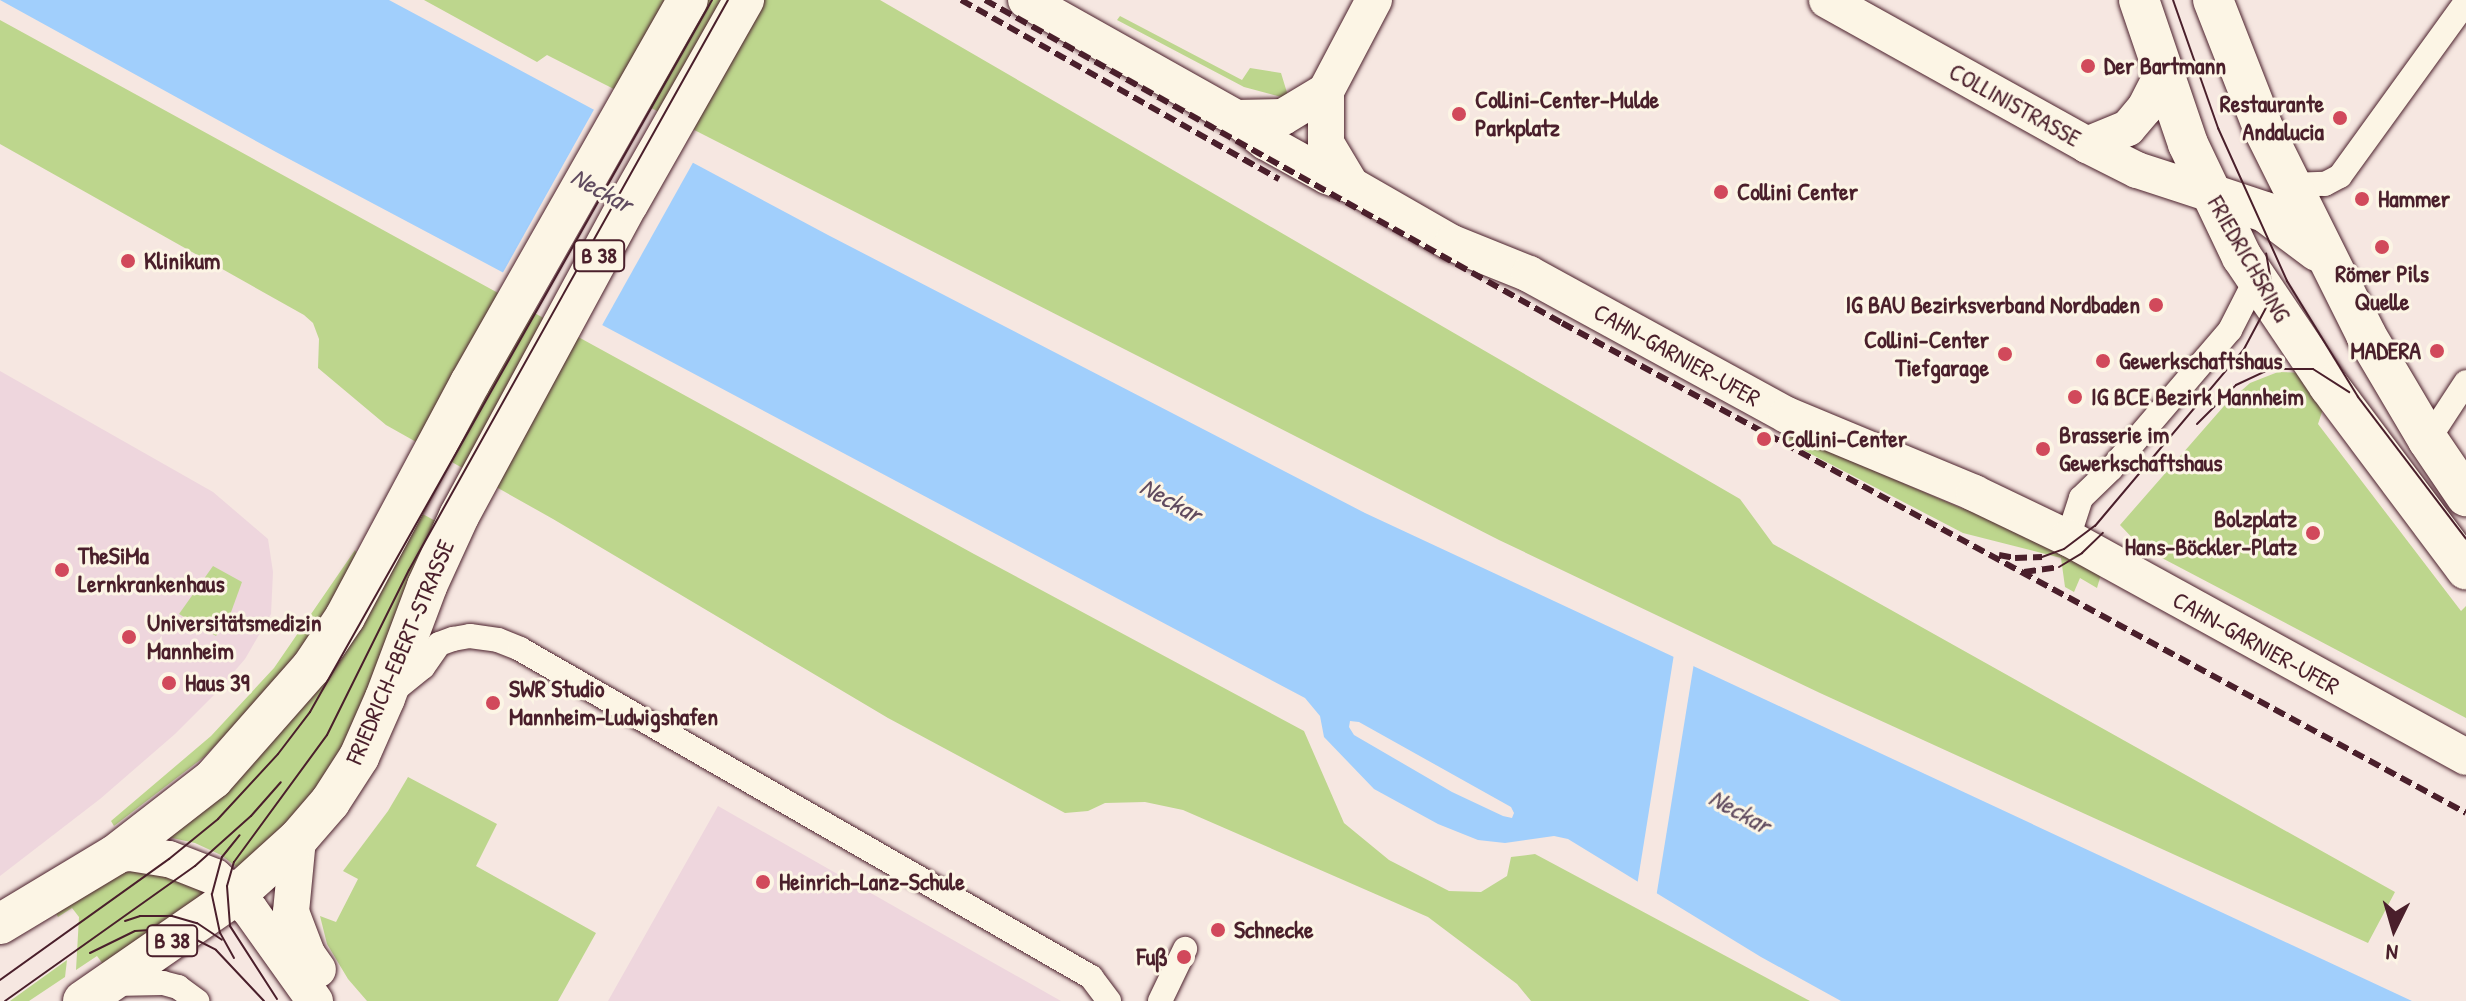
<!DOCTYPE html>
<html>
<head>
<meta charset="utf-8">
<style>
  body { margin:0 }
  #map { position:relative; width:2466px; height:1001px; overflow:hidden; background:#f6e7e1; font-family:"Patrick Hand",sans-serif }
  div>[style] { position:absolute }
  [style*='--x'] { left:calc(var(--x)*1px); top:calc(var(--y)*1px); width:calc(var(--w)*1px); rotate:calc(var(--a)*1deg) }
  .built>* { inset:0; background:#eed6dd }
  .green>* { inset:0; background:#bdd68d }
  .water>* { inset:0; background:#a1cffc }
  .pier>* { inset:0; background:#f6e7e1 }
  .roads { filter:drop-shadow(0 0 2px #4a1f2b) drop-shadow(0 0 2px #4a1f2b) }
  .street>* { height:24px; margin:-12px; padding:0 12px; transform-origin:12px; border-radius:12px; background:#fcf5e5 }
  .secondary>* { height:36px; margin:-18px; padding:0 18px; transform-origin:18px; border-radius:18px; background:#fcf5e5 }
  .primary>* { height:40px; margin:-20px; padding:0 20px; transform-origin:20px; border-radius:20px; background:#fcf5e5 }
  .tram>* { height:2px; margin:-1px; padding:0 1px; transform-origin:1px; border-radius:1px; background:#4a1f2b }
  .rail>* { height:6px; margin-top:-3px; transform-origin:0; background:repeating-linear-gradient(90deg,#4a1f2b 0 12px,transparent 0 18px) }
  .dots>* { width:22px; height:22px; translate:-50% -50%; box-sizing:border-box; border:4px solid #fcf5e5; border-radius:50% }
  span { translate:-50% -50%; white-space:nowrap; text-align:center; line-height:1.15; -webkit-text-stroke:6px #fcf5e5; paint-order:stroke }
  .shield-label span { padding:2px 6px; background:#fcf5e5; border:2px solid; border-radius:6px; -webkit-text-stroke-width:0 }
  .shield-label { font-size:22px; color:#4a1f2b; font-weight:700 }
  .poi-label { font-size:24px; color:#4a1f2b; font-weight:700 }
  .left { translate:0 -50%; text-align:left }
  .right { translate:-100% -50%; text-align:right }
  .street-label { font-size:24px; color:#4a1f2b }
  .water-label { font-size:26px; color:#604b5f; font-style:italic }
  .north { position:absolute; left:2354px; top:889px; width:80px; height:80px; -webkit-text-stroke:6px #fcf5e5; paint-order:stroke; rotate:185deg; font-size:22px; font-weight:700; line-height:32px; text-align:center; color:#4a1f2b }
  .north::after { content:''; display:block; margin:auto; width:28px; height:36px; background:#4a1f2b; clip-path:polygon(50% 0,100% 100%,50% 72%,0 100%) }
</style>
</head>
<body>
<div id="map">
  <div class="built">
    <i style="clip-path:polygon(0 371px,213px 492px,268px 539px,273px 572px,271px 614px,245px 659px,214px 695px,175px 734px,100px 799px,0 876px)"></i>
    <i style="clip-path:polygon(718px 806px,983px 957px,1061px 1001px,608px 1001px)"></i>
  </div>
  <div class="green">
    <i style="clip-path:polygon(424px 0,880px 0,1740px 499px,1773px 544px,2395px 892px,2368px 943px,1820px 693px,1499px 540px,547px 55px,537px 62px)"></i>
    <i style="clip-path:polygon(1120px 16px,1242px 80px,1250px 68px,1281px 73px,1289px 99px,1244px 87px,1117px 20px)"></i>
    <i style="clip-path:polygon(0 20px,974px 554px,1304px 731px,1344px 823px,1389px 860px,1449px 891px,1481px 892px,1507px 876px,1511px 857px,1535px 854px,1810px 1001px,1531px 1001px,1517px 984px,1428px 917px,1183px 810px,1145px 802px,1105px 803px,1088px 811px,1065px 813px,888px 718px,553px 519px,386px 425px,318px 368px,319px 339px,313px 323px,304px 315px,0 144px)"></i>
    <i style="clip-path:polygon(2278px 372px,2305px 373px,2325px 403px,2318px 424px,2461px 611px,2466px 606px,2466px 718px,2141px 547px,2120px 525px,2224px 406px,2250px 383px)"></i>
    <i style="clip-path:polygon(1793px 436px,1961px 508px,2009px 523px,2102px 571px,2097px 588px,2080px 578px,2074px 592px,2065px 587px,2061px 558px,1963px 533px,1786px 441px)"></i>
    <i style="clip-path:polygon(419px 512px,441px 524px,346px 755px,243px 872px,221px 855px,195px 843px,163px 836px)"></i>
    <i style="clip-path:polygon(355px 550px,361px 562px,332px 609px,259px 700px,204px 757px,114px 826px,111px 821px,211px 736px,274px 668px)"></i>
    <i style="clip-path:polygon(213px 566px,242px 582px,230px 615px,216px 636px,179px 614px)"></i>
    <i style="clip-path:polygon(408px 777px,497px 824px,476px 866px,596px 933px,558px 1001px,367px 1001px,348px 979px,327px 944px,320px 916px,336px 922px,358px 879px,343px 871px,388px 811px)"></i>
    <i style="clip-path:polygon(134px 870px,206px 885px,206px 903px,106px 968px,97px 956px,76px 970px,79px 917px,72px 908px,58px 917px,52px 906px,111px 876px)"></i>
    <i style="clip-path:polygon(67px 960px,65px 977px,29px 1001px,10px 1001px)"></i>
  </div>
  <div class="water">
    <i style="clip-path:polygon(evenodd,0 0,389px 0,828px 235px,1365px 513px,2412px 1001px,1841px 1001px,1761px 957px,1568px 839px,1554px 836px,1505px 843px,1478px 840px,1438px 824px,1374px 789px,1324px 737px,1320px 716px,1305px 698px,276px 152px,0 0,1350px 721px,1359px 722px,1511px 807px,1514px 813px,1512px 818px,1503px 816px,1452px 792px,1354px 735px,1349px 727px,1350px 721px)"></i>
  </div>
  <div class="pier">
    <i style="clip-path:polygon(596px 106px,695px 159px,600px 329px,501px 276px)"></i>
    <i style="clip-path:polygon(1674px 654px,1694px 663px,1656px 898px,1637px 886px)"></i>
  </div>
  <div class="roads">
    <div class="street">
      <i style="--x:2290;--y:185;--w:35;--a:-2"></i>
      <i style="--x:2325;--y:184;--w:17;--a:-28"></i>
      <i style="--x:2340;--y:176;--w:215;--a:-54.1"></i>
      <i style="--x:2428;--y:440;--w:69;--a:-56.8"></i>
      <i style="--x:2068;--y:538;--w:42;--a:-72"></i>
      <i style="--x:2081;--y:498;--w:42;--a:-44"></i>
      <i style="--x:2111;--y:469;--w:183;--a:-49.4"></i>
      <i style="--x:2230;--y:330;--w:57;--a:-63"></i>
      <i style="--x:391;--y:693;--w:41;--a:-39.1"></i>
      <i style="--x:423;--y:667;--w:28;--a:-55"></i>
      <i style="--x:439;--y:644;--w:15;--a:-20"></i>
      <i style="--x:453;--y:639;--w:17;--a:-10"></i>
      <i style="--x:470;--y:636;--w:28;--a:8"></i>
      <i style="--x:498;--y:640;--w:24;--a:22"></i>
      <i style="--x:520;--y:649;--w:659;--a:29.87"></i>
      <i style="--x:1091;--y:977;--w:30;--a:53"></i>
      <i style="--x:114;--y:984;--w:49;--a:-1.2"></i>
      <i style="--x:163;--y:983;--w:16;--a:15"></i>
      <i style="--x:178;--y:987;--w:24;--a:36"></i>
      <i style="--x:1160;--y:1001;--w:58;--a:-64.3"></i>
    </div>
    <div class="secondary">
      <i style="--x:1026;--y:0;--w:241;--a:29.3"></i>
      <i style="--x:1236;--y:118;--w:38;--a:39"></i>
      <i style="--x:1266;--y:142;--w:70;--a:29.1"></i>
      <i style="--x:1327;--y:176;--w:26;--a:21"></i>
      <i style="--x:1351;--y:185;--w:116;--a:29.9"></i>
      <i style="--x:1452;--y:243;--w:83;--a:21.9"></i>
      <i style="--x:1529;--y:274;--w:294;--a:28.7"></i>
      <i style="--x:1787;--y:415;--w:203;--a:22.6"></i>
      <i style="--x:1974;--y:493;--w:104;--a:25.6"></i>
      <i style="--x:2068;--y:538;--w:454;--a:28.8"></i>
      <i style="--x:1827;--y:0;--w:298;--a:29.1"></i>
      <i style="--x:2087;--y:145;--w:56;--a:26.6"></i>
      <i style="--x:2137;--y:170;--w:78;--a:18"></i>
      <i style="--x:1236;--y:118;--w:47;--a:-1.2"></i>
      <i style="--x:1283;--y:117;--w:50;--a:-31.2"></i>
      <i style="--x:2087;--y:145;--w:44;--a:-22.5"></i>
      <i style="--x:2128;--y:128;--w:26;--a:-50"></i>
      <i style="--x:2145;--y:108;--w:37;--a:-63"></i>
      <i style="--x:1351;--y:185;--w:49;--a:-120.8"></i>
      <i style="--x:1326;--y:143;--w:52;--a:-90"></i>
      <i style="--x:1326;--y:91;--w:103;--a:-62.2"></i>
      <i style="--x:298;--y:839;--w:73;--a:95.5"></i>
      <i style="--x:291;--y:912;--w:45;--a:69.1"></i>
      <i style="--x:307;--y:954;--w:19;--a:55"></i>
      <i style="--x:115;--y:855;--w:15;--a:-8"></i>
      <i style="--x:130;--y:853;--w:39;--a:9"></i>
      <i style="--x:169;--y:859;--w:49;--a:21.4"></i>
      <i style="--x:215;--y:877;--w:48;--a:43.3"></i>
      <i style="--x:250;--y:910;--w:112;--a:54.5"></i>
    </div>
    <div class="primary">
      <i style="--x:2139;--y:0;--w:152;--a:71.2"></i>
      <i style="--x:2188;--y:144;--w:125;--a:64.5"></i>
      <i style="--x:2242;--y:257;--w:156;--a:56"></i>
      <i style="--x:2329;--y:386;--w:229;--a:53.2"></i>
      <i style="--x:2213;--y:0;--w:140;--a:68.6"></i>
      <i style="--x:2264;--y:130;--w:229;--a:63.5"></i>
      <i style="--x:2366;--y:335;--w:122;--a:59.4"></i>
      <i style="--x:2428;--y:440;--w:68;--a:55.8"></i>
      <i style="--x:2211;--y:194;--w:57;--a:18.4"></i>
      <i style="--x:2265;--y:212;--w:65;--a:36.9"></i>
      <i style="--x:0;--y:924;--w:134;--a:-31"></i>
      <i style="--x:115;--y:855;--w:124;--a:-37.8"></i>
      <i style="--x:213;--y:779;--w:148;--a:-48.6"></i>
      <i style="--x:311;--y:668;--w:61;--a:-56.3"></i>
      <i style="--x:345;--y:617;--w:265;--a:-61.9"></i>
      <i style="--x:470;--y:383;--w:441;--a:-60.4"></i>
      <i style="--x:83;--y:1001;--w:186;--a:-34.7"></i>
      <i style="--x:236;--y:895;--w:84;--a:-42.1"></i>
      <i style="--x:298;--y:839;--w:49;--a:-49.1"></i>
      <i style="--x:330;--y:802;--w:54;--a:-57.2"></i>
      <i style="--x:359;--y:757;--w:64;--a:-66.2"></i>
      <i style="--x:385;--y:698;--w:120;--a:-69.4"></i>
      <i style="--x:427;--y:586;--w:77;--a:-65.4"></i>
      <i style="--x:459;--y:516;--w:355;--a:-61.6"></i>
      <i style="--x:628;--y:204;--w:235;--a:-60.4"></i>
    </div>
  </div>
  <div class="tram">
    <i style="--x:2173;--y:0;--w:136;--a:70.6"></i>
    <i style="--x:2218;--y:128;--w:168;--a:65.7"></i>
    <i style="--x:2287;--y:281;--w:136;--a:58.5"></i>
    <i style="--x:2358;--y:397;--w:178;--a:52.7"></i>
    <i style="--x:2197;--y:424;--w:55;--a:-45"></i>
    <i style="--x:2236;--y:385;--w:38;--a:-25"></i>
    <i style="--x:2270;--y:369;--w:43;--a:0"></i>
    <i style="--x:2313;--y:369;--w:43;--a:32.6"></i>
    <i style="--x:2042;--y:557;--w:23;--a:-20"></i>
    <i style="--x:2064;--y:549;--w:39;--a:-37"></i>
    <i style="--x:2095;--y:526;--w:231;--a:-49.9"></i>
    <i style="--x:2244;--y:349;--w:51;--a:-61.9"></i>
    <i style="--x:2268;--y:304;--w:23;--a:-83"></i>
    <i style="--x:2271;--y:281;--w:28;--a:-100"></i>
    <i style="--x:2059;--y:567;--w:27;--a:-31"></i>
    <i style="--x:2082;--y:553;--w:29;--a:-44"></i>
    <i style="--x:125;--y:921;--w:16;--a:-18"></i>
    <i style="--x:140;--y:916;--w:32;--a:0"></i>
    <i style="--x:172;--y:916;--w:26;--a:16"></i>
    <i style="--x:197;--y:923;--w:30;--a:34"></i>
    <i style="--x:90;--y:953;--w:50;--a:-26.1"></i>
    <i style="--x:135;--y:931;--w:30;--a:-4"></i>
    <i style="--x:165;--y:929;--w:16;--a:11"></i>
    <i style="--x:181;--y:932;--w:39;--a:27"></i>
    <i style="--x:216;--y:950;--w:70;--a:46.7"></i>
    <i style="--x:234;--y:958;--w:29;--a:-119"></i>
    <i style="--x:220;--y:933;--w:40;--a:-102"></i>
    <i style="--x:212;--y:894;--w:38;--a:-75"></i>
    <i style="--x:222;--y:857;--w:28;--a:-51"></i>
    <i style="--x:0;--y:980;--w:208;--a:-35.6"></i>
    <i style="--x:169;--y:859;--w:63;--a:-39.2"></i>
    <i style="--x:218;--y:819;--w:88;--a:-47.3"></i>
    <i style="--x:278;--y:754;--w:53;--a:-52.7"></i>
    <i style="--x:310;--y:712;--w:818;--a:-60.55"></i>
    <i style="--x:277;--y:999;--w:87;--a:-122.8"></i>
    <i style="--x:230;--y:926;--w:40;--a:-94.3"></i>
    <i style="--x:227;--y:886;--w:25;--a:-74"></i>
    <i style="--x:234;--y:862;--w:157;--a:-53.8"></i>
    <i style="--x:327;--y:735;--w:184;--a:-63.6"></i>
    <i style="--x:409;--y:570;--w:653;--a:-60.77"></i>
    <i style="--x:5;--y:1001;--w:233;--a:-35.4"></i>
    <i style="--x:195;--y:866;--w:75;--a:-41.8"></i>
    <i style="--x:251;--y:816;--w:45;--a:-48.6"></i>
  </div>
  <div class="rail">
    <i style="--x:961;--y:0;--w:365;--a:29.4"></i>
    <i style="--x:985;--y:0;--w:661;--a:29.24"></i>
    <i style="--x:1562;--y:323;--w:1028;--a:28.46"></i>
    <i style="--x:1999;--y:555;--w:16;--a:11"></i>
    <i style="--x:2015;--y:558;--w:27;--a:-2"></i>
    <i style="--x:2024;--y:572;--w:35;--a:-8"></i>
  </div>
  <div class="dots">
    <i style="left:2088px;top:66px;background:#d1495b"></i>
    <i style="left:1459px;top:114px;background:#d1495b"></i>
    <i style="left:2340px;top:118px;background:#d1495b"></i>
    <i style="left:1721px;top:192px;background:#d1495b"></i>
    <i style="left:2362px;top:199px;background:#d1495b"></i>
    <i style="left:2382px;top:247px;background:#d1495b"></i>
    <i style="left:128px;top:261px;background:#d1495b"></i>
    <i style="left:2156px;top:305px;background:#d1495b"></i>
    <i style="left:2437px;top:351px;background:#d1495b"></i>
    <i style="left:2005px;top:354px;background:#d1495b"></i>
    <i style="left:2103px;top:361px;background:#d1495b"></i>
    <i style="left:2075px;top:397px;background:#d1495b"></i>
    <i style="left:1764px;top:439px;background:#d1495b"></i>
    <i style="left:2043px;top:449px;background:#d1495b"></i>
    <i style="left:2313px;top:533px;background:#d1495b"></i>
    <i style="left:62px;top:570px;background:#d1495b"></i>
    <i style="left:129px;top:637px;background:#d1495b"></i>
    <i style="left:169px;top:683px;background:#d1495b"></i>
    <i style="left:493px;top:703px;background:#d1495b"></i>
    <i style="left:763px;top:882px;background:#d1495b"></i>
    <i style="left:1218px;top:930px;background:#d1495b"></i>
    <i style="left:1184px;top:957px;background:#d1495b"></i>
  </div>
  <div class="shield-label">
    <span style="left:599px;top:256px">B 38</span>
    <span style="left:172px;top:941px">B 38</span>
  </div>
  <div class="poi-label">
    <span class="left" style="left:2104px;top:66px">Der Bartmann</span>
    <span class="left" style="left:1475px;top:114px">Collini-Center-Mulde<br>Parkplatz</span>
    <span class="right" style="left:2324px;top:118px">Restaurante<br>Andalucia</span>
    <span class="left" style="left:1737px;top:192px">Collini Center</span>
    <span class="left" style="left:2378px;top:199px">Hammer</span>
    <span class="left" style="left:144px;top:261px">Klinikum</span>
    <span style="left:2382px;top:288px">Römer Pils<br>Quelle</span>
    <span class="right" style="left:2140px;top:305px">IG BAU Bezirksverband Nordbaden</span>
    <span class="right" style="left:1989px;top:354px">Collini-Center<br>Tiefgarage</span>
    <span class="right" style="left:2421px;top:351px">MADERA</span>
    <span class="left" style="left:2119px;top:361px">Gewerkschaftshaus</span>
    <span class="left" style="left:2091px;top:397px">IG BCE Bezirk Mannheim</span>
    <span class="left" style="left:2059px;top:449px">Brasserie im<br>Gewerkschaftshaus</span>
    <span class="left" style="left:1782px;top:439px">Collini-Center</span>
    <span class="right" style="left:2297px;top:533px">Bolzplatz<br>Hans-Böckler-Platz</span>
    <span class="left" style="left:78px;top:570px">TheSiMa<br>Lernkrankenhaus</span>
    <span class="left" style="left:147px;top:637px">Universitätsmedizin<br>Mannheim</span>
    <span class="left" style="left:185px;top:683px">Haus 39</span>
    <span class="left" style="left:509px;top:703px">SWR Studio<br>Mannheim-Ludwigshafen</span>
    <span class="left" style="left:779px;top:882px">Heinrich-Lanz-Schule</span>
    <span class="left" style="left:1234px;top:930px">Schnecke</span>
    <span class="right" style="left:1168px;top:957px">Fuß</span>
  </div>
  <div class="street-label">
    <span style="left:2015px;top:105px;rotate:29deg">COLLINISTRASSE</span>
    <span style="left:2249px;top:259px;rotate:60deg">FRIEDRICHSRING</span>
    <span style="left:1677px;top:355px;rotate:29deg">CAHN-GARNIER-UFER</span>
    <span style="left:2256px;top:643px;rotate:29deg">CAHN-GARNIER-UFER</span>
    <span style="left:400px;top:652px;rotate:-67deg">FRIEDRICH-EBERT-STRASSE</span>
  </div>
  <div class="water-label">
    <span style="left:602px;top:190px;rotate:29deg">Neckar</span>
    <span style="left:1171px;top:500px;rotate:29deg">Neckar</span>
    <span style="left:1740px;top:811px;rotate:29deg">Neckar</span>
  </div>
  <div class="north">N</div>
</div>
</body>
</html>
